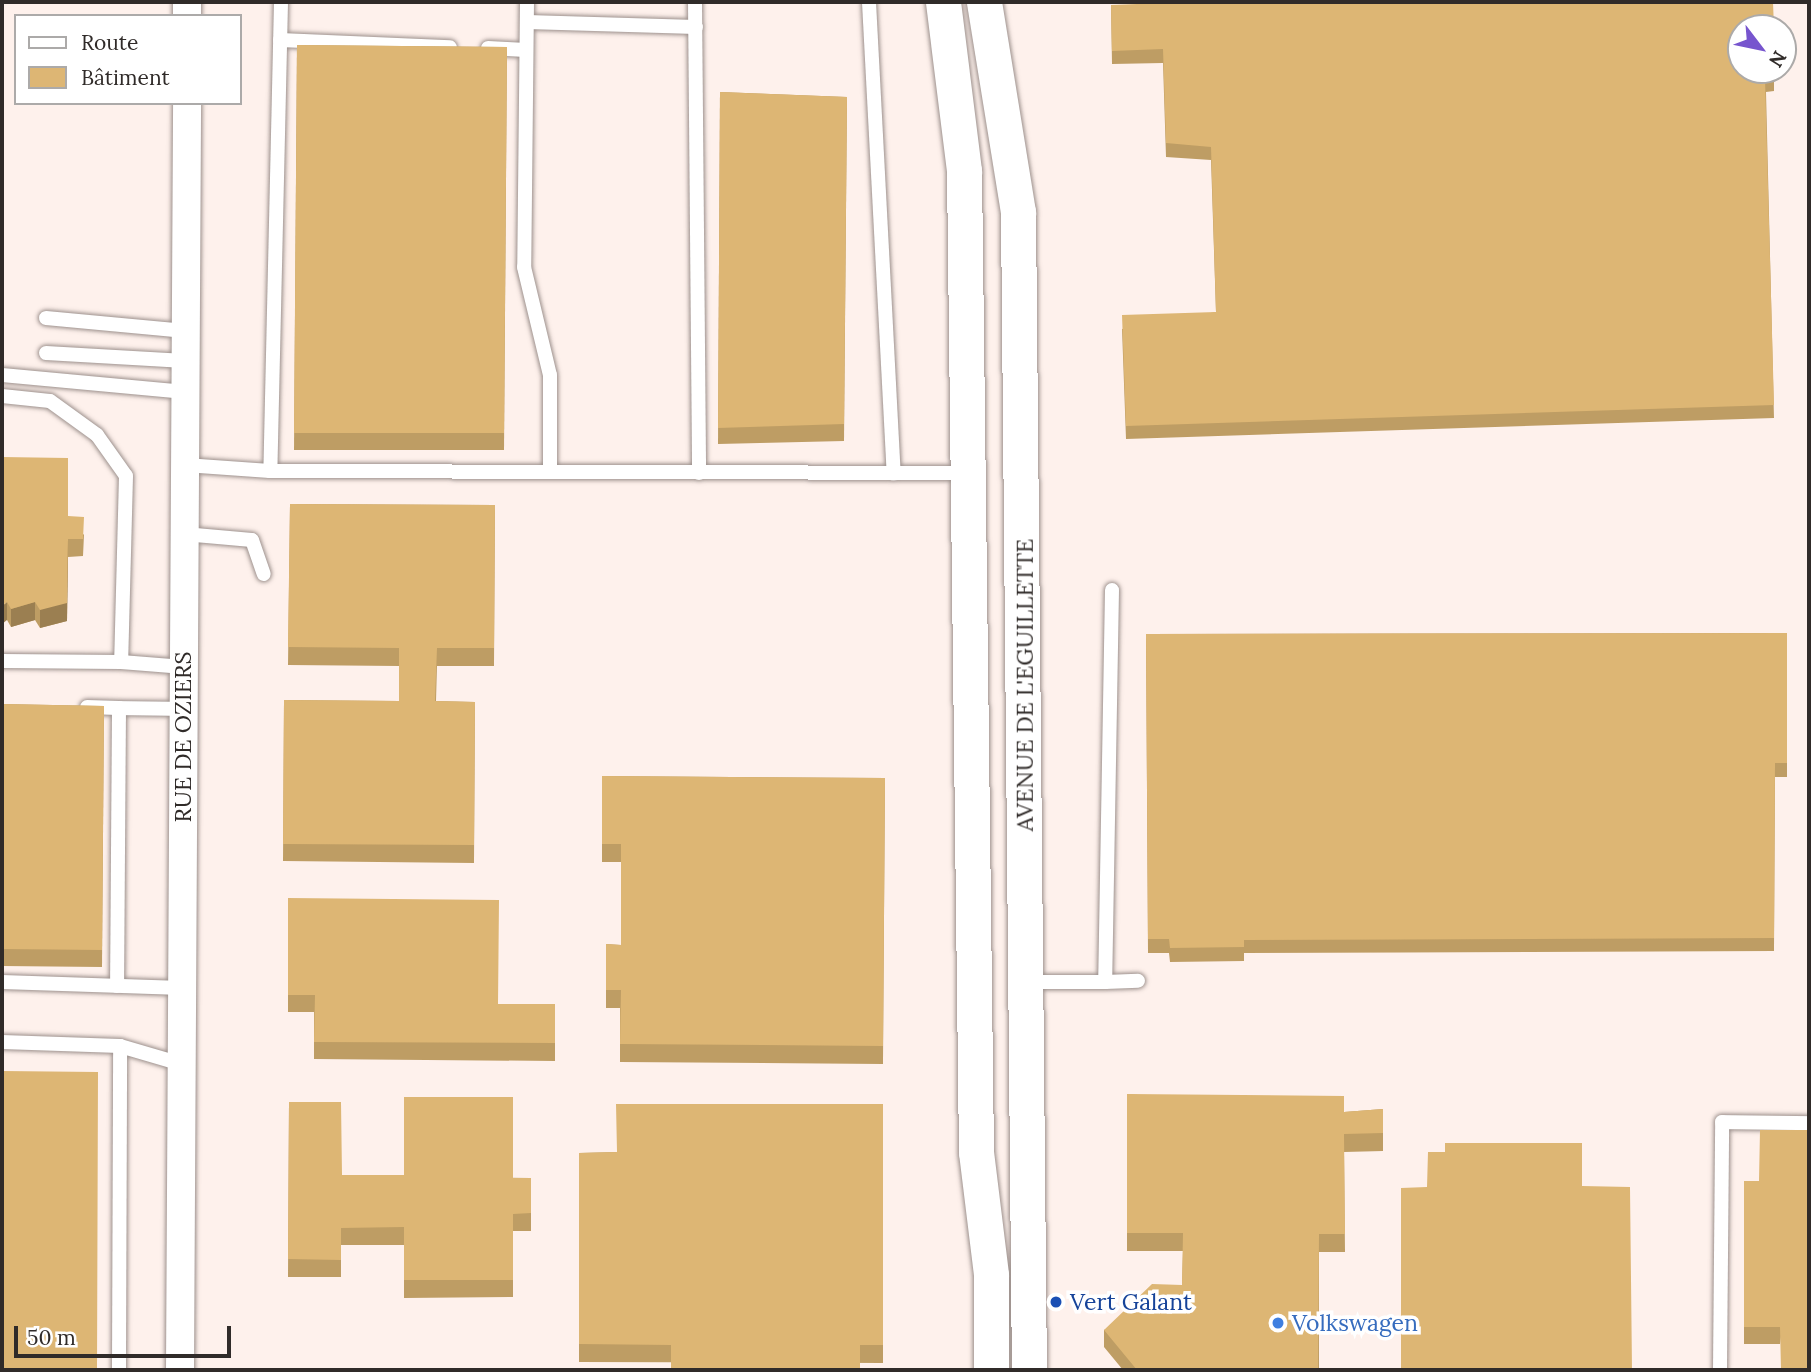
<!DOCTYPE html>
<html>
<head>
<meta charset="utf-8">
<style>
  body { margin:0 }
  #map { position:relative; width:1811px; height:1372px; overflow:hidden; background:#fef1ec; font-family:Lora,serif }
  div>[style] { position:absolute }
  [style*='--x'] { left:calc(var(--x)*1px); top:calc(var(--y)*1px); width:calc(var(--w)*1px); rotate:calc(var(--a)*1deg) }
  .roads { filter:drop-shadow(0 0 2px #9d918d) drop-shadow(0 0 2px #9d918d) }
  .service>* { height:14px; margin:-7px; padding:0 7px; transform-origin:7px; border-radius:7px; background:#fff }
  .minor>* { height:28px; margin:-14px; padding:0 14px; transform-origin:14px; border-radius:14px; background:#fff }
  .tertiary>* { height:35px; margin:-17.5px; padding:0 17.5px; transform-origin:17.5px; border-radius:17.5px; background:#fff }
  .wall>* { inset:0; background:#be9d64 }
  .shaded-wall>* { inset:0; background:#9b7f51 }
  .building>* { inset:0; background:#ddb674 }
  .dots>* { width:19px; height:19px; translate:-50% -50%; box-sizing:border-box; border:4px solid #fff; border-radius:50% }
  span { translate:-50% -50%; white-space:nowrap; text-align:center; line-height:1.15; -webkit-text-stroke:7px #fff; paint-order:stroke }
  .street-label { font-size:23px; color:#302b29 }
  .transit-label { font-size:23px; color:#164399 }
  .left { translate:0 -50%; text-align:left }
  .shop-label { font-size:23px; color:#366cbe }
  .frame { position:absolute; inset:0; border:4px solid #302b29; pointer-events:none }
  .legend { position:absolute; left:14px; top:14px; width:228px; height:91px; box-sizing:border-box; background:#fff; border:2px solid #acaaa9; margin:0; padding:9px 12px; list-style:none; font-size:21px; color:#302b29 }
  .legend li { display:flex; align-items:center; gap:14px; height:35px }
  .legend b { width:35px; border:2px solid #acaaa9 }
  .north { position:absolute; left:1727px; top:14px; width:70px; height:70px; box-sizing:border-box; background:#fff; border:2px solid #acaaa9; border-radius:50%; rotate:122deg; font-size:19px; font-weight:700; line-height:28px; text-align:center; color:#302b29 }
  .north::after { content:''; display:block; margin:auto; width:24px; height:32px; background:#7755ce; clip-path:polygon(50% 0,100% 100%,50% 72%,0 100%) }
  .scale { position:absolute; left:14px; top:1326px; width:217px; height:32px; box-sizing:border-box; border:4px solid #302b29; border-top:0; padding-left:9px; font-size:21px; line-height:24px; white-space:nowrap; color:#302b29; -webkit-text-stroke:5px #fff; paint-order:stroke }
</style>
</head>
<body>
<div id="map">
  <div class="roads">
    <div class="service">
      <i style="--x:281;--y:2;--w:469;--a:91.3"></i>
      <i style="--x:270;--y:471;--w:699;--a:0.16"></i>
      <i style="--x:527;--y:2;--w:265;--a:90.6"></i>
      <i style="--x:524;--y:267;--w:111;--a:76.5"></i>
      <i style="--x:550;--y:375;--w:97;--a:90"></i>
      <i style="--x:695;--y:2;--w:471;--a:89.5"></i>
      <i style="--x:869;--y:2;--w:472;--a:87"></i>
      <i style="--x:527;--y:22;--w:169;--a:1.7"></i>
      <i style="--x:280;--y:40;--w:170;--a:2.4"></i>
      <i style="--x:488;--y:48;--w:38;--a:3"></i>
      <i style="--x:46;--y:318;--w:140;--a:5.3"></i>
      <i style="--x:46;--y:353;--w:139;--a:3.3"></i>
      <i style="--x:2;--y:375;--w:184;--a:5.3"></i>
      <i style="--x:2;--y:396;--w:48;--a:5.9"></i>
      <i style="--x:50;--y:401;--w:58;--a:35.9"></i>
      <i style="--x:97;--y:435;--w:50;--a:54.7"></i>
      <i style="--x:126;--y:476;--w:186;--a:91.5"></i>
      <i style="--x:121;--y:662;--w:119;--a:-179.5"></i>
      <i style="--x:185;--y:465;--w:85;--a:4"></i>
      <i style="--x:184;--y:534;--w:68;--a:5"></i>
      <i style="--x:252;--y:540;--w:36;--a:71"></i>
      <i style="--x:1112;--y:590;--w:392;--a:91"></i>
      <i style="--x:1105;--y:982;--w:33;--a:-2"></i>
      <i style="--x:121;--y:662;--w:63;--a:4.5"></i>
      <i style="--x:87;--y:707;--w:32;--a:2"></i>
      <i style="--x:119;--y:708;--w:278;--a:90.4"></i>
      <i style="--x:119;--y:708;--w:64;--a:0.9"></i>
      <i style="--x:2;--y:982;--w:180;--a:1.9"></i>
      <i style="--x:1026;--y:982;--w:79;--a:0"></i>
      <i style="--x:2;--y:1042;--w:118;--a:1.9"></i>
      <i style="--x:120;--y:1046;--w:64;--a:16.4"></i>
      <i style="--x:119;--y:1370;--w:324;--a:-89.8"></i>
      <i style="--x:1720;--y:1370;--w:248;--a:-89.5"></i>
      <i style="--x:1722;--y:1122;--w:87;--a:0.7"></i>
    </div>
    <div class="minor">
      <i style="--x:187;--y:16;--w:14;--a:-90"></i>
      <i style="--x:180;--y:1370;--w:1267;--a:-89.68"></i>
    </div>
    <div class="tertiary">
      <i style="--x:943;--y:2;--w:170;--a:82.9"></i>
      <i style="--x:964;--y:171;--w:981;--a:89.3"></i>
      <i style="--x:976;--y:1152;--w:124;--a:83"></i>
      <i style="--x:991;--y:1275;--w:95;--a:90"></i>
      <i style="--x:984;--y:2;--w:213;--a:80.8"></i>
      <i style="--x:1018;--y:212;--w:1158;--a:89.46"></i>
    </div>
  </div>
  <div class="wall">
    <i style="clip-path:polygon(1111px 5px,1774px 70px,1774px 91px,1766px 92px,1774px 418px,1126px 439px,1122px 329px,1216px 312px,1211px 160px,1166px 157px,1163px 63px,1112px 64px)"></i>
    <i style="clip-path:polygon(297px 45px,507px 47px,504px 450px,294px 450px)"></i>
    <i style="clip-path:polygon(720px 92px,847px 97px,844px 441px,718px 444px)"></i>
    <i style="clip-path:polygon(2px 457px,68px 516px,84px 535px,83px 556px,68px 557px,67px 621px,40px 628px,35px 620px,11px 627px,7px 620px)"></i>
    <i style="clip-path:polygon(290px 504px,495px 505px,494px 666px,437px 666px,436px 701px,475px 702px,474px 863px,283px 861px,284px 700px,399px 701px,399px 666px,288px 665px)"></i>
    <i style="clip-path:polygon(1787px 633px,1787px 777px,1775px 777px,1774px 951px,1244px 953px,1244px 961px,1170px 962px,1169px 953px,1148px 953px,1146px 634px)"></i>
    <i style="clip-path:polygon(2px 704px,104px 706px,102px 967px,2px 966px)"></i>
    <i style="clip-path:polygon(602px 776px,885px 778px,883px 1064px,620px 1062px,620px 1008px,606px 1008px,606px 944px,621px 945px,621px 862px,602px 862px)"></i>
    <i style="clip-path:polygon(288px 898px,498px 1004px,555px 1004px,555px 1061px,314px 1059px,314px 1012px,288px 1012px)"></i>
    <i style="clip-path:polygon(2px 1071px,97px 1370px,4px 1255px,4px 1221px,2px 1221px,2px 1176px,4px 1176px,4px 1117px,2px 1117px)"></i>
    <i style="clip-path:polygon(1127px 1094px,1344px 1112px,1383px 1109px,1383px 1151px,1344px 1152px,1345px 1252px,1319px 1252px,1319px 1370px,1123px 1370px,1104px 1347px,1104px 1330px,1182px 1285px,1183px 1251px,1127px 1251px)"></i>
    <i style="clip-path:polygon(289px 1102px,342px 1175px,531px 1178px,531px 1231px,513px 1231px,513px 1297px,404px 1298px,404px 1245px,341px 1245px,341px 1277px,288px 1277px)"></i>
    <i style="clip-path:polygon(883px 1104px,883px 1363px,579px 1362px,579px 1153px,617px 1152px)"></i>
    <i style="clip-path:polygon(1809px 1130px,1780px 1344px,1744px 1344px,1744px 1181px,1759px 1181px)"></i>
  </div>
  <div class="shaded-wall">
    <i style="clip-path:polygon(68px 539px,67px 621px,40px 628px,40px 610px)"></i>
    <i style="clip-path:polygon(7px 602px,7px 620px,2px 624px,2px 606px)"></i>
    <i style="clip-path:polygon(35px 602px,35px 620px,11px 627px,11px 609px)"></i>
  </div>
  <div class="building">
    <i style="clip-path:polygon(1188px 2px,1773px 2px,1774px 28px,1741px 28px,1741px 70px,1774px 70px,1774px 77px,1765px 78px,1774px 405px,1126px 426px,1122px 315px,1216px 312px,1211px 147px,1166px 143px,1163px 49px,1112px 51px,1111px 5px)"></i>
    <i style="clip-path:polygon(297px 45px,507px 47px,504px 433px,294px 433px)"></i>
    <i style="clip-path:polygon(720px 92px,847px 97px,844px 424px,718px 428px)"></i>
    <i style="clip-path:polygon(2px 457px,68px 458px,68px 516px,84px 517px,83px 539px,68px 539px,67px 603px,40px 610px,35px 602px,11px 609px,7px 602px,2px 606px)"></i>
    <i style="clip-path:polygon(290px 504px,495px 505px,494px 648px,437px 648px,435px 701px,475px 702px,474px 845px,283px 844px,284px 700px,399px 701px,399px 648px,288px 647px)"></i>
    <i style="clip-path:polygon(1787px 633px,1787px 763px,1775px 763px,1774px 938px,1244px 940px,1244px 947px,1170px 948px,1169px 939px,1148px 939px,1146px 634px)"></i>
    <i style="clip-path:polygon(2px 704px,104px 706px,102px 950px,2px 949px)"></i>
    <i style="clip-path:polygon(602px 776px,885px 778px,883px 1046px,620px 1044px,621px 990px,606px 990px,606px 944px,621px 945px,621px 844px,602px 844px)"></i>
    <i style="clip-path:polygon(288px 898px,499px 900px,498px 1004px,555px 1004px,555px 1043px,314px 1042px,315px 995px,288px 995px)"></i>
    <i style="clip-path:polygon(2px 1071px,98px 1072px,97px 1370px,2px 1370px,2px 1255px,4px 1255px,4px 1204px,2px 1204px,2px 1176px,4px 1176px,4px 1099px,2px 1099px)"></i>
    <i style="clip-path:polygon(1127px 1094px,1344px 1096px,1344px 1112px,1383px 1109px,1383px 1133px,1344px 1134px,1345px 1234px,1319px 1234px,1318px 1370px,1137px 1370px,1104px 1330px,1152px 1284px,1182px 1285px,1183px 1233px,1127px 1233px)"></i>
    <i style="clip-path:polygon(404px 1097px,513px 1097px,513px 1178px,531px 1178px,531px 1213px,513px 1214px,513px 1280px,404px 1280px,404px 1227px,341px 1228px,341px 1260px,288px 1259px,289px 1102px,341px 1102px,342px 1175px,404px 1175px)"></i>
    <i style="clip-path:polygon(616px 1104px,883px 1104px,883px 1345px,860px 1345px,860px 1370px,671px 1370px,671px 1345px,579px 1344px,579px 1153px,617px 1152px)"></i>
    <i style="clip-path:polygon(1760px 1130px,1809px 1130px,1809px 1370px,1781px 1370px,1780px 1327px,1744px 1327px,1744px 1181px,1759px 1181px)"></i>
    <i style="clip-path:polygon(1445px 1143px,1582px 1143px,1582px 1186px,1630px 1187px,1632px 1370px,1401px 1370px,1401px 1188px,1427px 1187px,1428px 1152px,1445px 1152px)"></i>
  </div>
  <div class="dots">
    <i style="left:1056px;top:1302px;background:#1a4fb4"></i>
    <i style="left:1278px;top:1323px;background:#3f7fe0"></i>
  </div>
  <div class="street-label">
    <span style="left:1025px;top:685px;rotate:-90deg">AVENUE DE L'EGUILLETTE</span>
    <span style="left:183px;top:737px;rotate:-90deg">RUE DE OZIERS</span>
  </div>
  <div class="transit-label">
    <span class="left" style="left:1070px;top:1302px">Vert Galant</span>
  </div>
  <div class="shop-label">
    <span class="left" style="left:1292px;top:1323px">Volkswagen</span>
  </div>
  <div class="frame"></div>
  <ul class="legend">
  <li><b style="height:9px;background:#fff"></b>Route</li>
  <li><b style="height:19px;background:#ddb674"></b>Bâtiment</li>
  </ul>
  <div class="north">N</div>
  <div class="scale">50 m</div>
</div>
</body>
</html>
